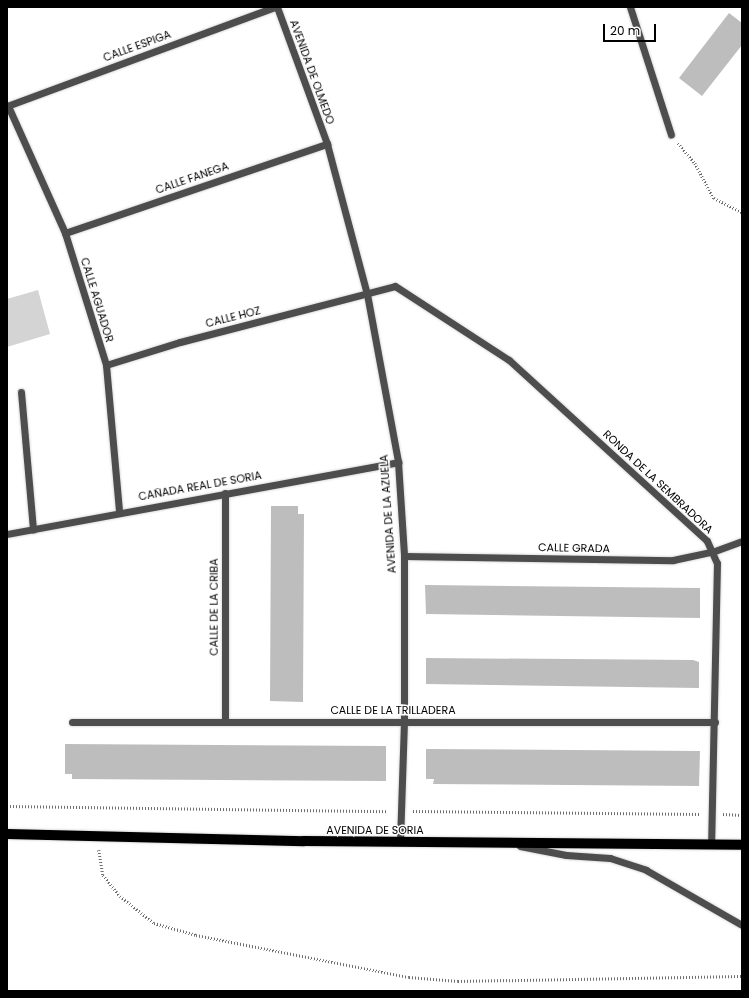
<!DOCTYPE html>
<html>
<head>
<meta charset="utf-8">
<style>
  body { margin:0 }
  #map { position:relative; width:749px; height:998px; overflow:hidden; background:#fff; font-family:Poppins,sans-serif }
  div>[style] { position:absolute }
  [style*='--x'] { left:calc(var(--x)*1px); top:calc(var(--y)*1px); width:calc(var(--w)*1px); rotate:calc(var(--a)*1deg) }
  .green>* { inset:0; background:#d4d4d4 }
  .building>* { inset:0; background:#bdbdbd }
  .path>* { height:2.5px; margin-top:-1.25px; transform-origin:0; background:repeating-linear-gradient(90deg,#6f6f6f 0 1px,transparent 0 3px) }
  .roads { filter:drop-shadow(0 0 1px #dbdbdb) drop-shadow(0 0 1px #dbdbdb) }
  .minor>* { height:7px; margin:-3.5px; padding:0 3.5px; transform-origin:3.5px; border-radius:3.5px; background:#4d4d4d }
  .major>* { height:10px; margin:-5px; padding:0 5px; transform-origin:5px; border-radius:5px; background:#000 }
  span { translate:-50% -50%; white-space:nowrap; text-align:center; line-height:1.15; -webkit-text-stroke:3px #fff; paint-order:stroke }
  .street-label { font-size:11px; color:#000 }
  .frame { position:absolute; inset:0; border:8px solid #000; pointer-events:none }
  .scale { position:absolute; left:603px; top:24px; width:53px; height:18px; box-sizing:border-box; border:2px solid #000; border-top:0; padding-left:5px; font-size:12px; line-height:14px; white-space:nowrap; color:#000; -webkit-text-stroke:3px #fff; paint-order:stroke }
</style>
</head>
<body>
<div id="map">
  <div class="green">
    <i style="clip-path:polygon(38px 290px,50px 334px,7px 347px,7px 299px)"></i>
  </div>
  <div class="building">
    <i style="clip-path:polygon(729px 13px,742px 23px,742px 45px,702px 96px,679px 78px)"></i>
    <i style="clip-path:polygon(271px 506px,298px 506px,298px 514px,304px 514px,303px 702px,270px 701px)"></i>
    <i style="clip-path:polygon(425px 585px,700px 588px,700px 618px,426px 614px)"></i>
    <i style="clip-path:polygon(426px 658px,693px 660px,699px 662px,699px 688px,426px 684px)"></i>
    <i style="clip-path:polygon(65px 744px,386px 746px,386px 781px,72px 779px,72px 774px,65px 774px)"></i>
    <i style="clip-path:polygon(426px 749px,700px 751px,699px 786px,433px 784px,434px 779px,426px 779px)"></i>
  </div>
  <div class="path">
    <i style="--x:678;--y:143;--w:26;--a:50"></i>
    <i style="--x:695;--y:163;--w:40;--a:62"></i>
    <i style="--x:714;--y:198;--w:31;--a:27"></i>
    <i style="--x:7;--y:806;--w:381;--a:0.8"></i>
    <i style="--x:413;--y:811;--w:287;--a:0.6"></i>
    <i style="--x:723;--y:814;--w:19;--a:3"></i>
    <i style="--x:99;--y:850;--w:25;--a:81"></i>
    <i style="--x:103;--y:875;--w:27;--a:51"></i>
    <i style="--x:120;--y:896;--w:43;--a:38.5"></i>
    <i style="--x:154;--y:923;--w:44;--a:15.9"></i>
    <i style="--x:196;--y:935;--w:217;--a:11.2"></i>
    <i style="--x:409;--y:977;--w:49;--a:4.7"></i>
    <i style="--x:458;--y:981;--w:284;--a:-1"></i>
  </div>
  <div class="roads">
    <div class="minor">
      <i style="--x:277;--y:7;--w:146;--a:69.9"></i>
      <i style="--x:327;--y:144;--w:155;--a:75.1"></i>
      <i style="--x:367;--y:294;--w:171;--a:79.5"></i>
      <i style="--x:398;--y:462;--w:94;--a:86.3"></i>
      <i style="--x:404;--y:556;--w:165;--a:90"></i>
      <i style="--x:404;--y:721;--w:121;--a:91.9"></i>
      <i style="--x:630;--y:7;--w:134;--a:72.2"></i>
      <i style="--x:7;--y:106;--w:285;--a:-20.3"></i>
      <i style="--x:8;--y:106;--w:139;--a:65.8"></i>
      <i style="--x:65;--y:233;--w:138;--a:72.7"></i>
      <i style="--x:106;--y:365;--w:148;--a:84.9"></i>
      <i style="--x:65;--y:233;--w:277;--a:-18.8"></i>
      <i style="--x:106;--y:365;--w:77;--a:-17.3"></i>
      <i style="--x:180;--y:342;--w:222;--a:-14.6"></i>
      <i style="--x:395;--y:286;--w:136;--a:33"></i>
      <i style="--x:509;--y:360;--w:268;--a:42.4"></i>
      <i style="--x:707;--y:541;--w:24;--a:66"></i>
      <i style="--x:717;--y:563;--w:281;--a:91.2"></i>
      <i style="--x:21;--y:392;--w:138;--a:85"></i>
      <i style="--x:225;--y:493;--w:227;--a:90"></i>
      <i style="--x:7;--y:534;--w:398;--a:-10.4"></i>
      <i style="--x:404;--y:556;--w:269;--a:0.9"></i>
      <i style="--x:673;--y:560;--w:40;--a:-12"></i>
      <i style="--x:712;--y:552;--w:32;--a:-20"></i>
      <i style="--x:72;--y:722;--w:643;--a:0"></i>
      <i style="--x:520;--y:846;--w:47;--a:11.1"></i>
      <i style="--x:566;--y:855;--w:44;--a:3.9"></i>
      <i style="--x:610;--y:858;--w:38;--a:18"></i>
      <i style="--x:646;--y:870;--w:111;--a:29.8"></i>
    </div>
    <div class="major">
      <i style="--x:7;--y:834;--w:297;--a:1.4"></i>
      <i style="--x:304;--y:841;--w:438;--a:0.5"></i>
    </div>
  </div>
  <div class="street-label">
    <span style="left:137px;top:46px;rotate:-20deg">CALLE ESPIGA</span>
    <span style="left:312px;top:72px;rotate:70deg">AVENIDA DE OLMEDO</span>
    <span style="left:192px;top:178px;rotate:-19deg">CALLE FANEGA</span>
    <span style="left:97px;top:300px;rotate:73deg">CALLE AGUADOR</span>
    <span style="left:233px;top:317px;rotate:-14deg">CALLE HOZ</span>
    <span style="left:658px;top:482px;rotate:43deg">RONDA DE LA SEMBRADORA</span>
    <span style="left:200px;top:486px;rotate:-10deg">CAÑADA REAL DE SORIA</span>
    <span style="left:388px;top:514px;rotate:-94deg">AVENIDA DE LA AZUELA</span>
    <span style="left:574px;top:548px;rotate:1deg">CALLE GRADA</span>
    <span style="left:214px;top:607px;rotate:-90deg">CALLE DE LA CRIBA</span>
    <span style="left:393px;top:710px">CALLE DE LA TRILLADERA</span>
    <span style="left:375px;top:830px">AVENIDA DE SORIA</span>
  </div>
  <div class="frame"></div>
  <div class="scale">20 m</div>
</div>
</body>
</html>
